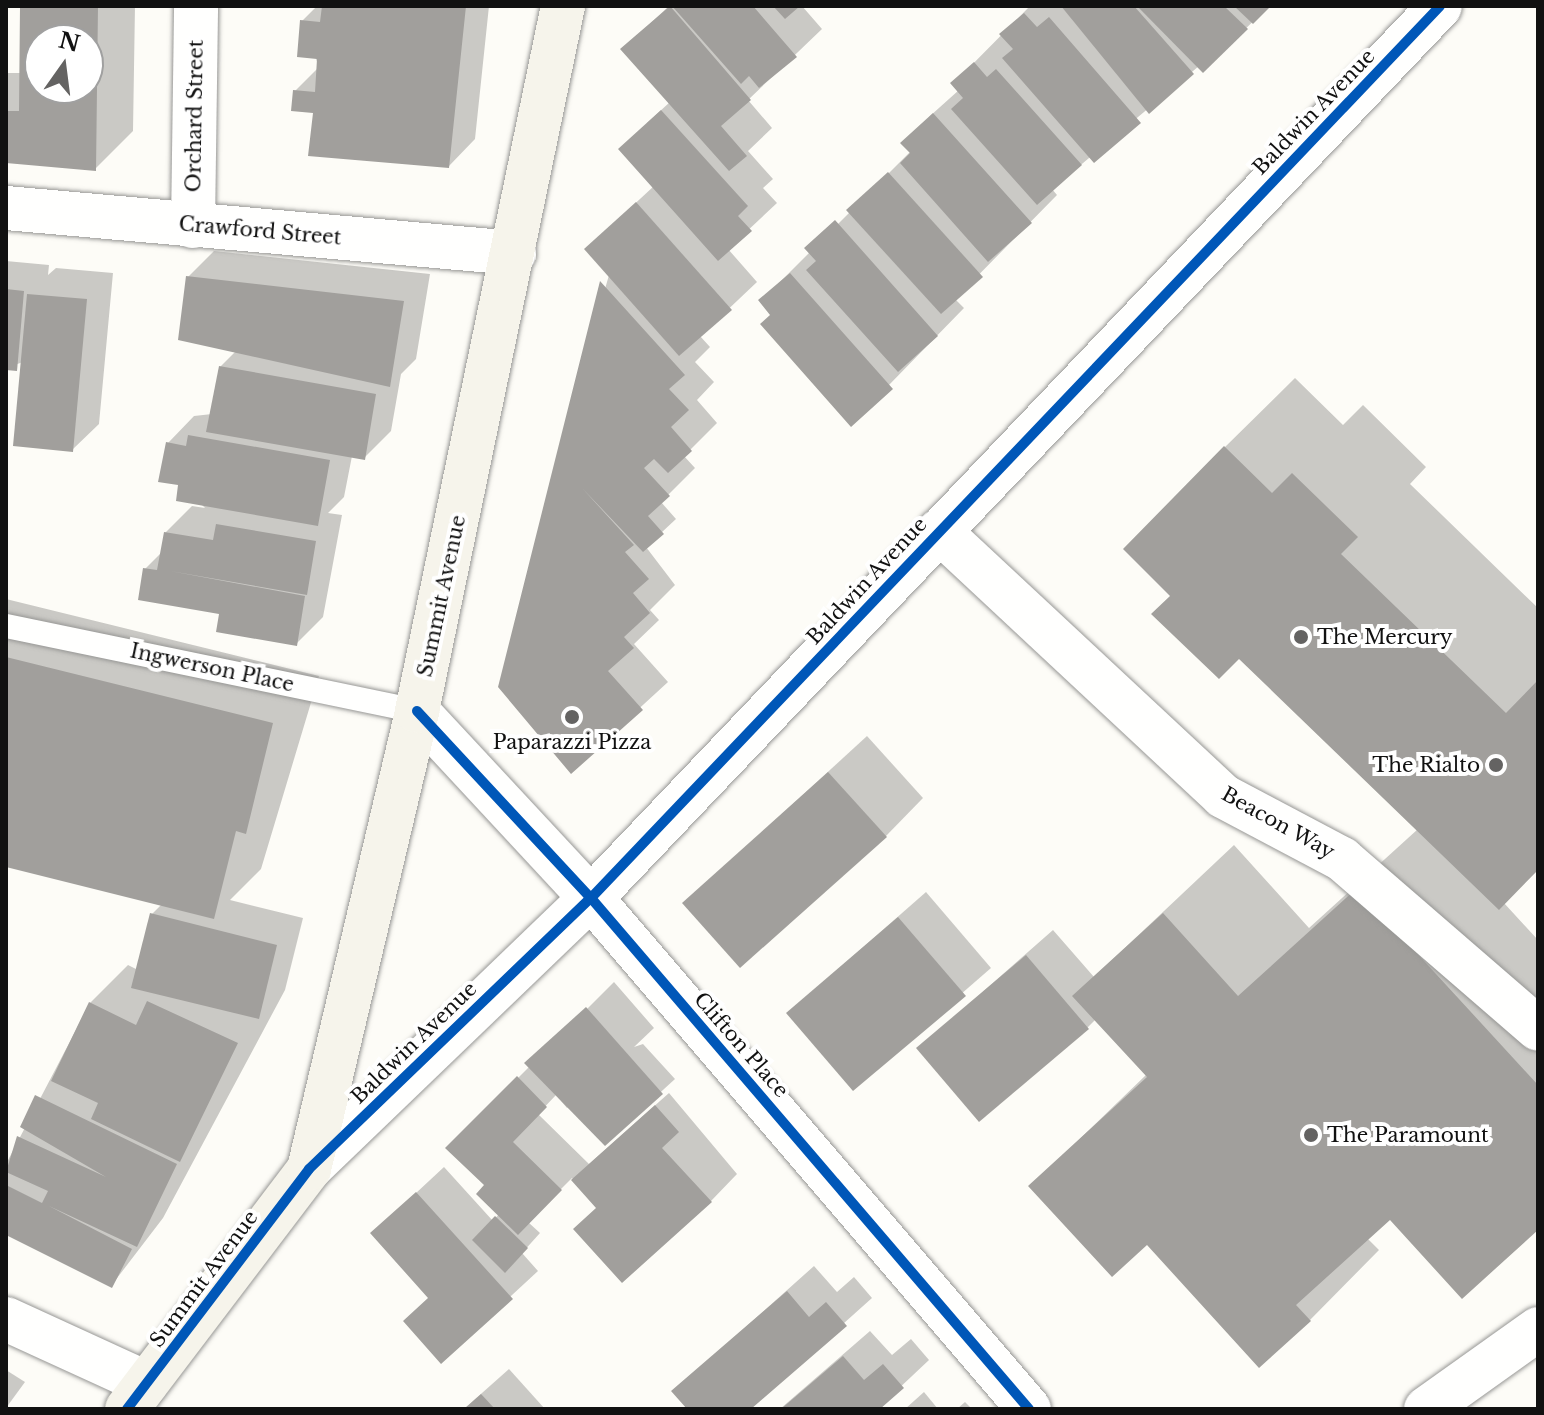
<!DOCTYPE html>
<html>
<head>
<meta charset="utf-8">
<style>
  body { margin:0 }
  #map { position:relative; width:1544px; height:1415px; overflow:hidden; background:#fdfcf7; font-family:"Libre Baskerville",serif }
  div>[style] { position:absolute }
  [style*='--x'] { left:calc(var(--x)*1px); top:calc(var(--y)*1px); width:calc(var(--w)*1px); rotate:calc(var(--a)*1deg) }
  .shadow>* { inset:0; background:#0003 }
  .building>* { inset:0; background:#a19f9c }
  .roads { filter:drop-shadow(0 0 2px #979795) drop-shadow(0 0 2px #979795) }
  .service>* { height:24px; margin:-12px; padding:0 12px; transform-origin:12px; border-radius:12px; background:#fffffe }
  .minor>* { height:44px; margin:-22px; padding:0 22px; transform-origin:22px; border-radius:22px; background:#fffffe }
  .tertiary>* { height:44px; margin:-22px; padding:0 22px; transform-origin:22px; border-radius:22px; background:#fffffe }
  .secondary>* { height:44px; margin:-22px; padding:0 22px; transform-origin:22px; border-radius:22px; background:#f6f4eb }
  .cycleway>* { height:10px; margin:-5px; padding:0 5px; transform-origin:5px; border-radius:5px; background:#0057b8 }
  .dots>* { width:22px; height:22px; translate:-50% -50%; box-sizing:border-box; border:4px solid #fff; border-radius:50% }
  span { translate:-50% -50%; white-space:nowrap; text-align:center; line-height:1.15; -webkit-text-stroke:8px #fff; paint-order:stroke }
  .street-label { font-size:20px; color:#111 }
  .poi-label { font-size:20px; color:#111 }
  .left { translate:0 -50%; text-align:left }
  .right { translate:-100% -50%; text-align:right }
  .frame { position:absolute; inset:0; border:8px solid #111; pointer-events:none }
  .north { position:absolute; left:24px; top:24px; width:80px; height:80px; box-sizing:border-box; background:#fff; border:2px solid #a0a0a0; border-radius:50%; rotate:14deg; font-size:22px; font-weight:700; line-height:32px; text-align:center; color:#111 }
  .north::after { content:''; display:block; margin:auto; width:28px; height:36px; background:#646362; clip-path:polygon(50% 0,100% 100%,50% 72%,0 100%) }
</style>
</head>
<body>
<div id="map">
  <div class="shadow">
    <i style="clip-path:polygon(evenodd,22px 6px,135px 6px,133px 131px,95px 169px,6px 161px,6px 73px,21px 73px,22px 6px,40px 40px,88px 40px,88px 88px,40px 88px,40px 40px)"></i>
    <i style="clip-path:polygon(317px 6px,489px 6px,475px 139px,449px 166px,315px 111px,295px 91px,319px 67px,302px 21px)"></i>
    <i style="clip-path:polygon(669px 6px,802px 6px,822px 29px,748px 100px,772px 128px,748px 151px,773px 179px,763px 188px,777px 203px,728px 249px,757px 282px,700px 336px,710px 347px,695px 362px,714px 382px,697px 400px,717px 423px,684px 456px,695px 468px,661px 502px,676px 519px,646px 547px,675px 585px,650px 610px,659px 620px,634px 644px,668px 682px,571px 771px,567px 421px,609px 275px,586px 249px,654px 186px,647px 123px,670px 102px,622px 50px)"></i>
    <i style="clip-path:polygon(1030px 6px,1269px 6px,1203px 70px,1199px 66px,1052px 189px,1057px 195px,955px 299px,964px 308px,851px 424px,761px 301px,911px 151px,930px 116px,959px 90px,953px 84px)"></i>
    <i style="clip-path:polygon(214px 251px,430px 274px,416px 359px,401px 374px,391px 431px,364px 458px,352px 456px,344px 497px,328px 513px,342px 515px,323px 617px,296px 644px,145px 569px,162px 552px,165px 533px,192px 506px,205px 508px,181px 483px,168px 443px,194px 416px,212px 414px,220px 367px,236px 351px,188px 277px)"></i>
    <i style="clip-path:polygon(6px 261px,49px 265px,48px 275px,56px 268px,113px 273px,99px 424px,72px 450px,23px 362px,6px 368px)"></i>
    <i style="clip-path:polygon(1295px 378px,1343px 425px,1363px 405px,1426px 467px,1410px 484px,1538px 608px,1538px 868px,1504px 903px,1538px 940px,1538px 1228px,1390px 1217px,1367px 1238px,1379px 1250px,1310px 1320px,1031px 1186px,1147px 1074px,1096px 1019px,1087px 1028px,919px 1048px,1053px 930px,1094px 977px,1234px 845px,1309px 928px,1418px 829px,1173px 595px,1225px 447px)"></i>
    <i style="clip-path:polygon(6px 599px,319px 676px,261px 869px,230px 900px,303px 918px,285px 990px,163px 1218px,111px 1286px,6px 1233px,6px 1164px,90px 1003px,128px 965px,138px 970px,152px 914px,162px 904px,6px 865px)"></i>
    <i style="clip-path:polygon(867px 736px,923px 798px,886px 836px,685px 903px)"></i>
    <i style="clip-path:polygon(926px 892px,991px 968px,853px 1088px,788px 1013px)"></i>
    <i style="clip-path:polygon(614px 982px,654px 1028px,634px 1047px,643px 1044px,675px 1079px,605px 1143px,579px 1097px,567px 1108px,556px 1095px,538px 1114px,589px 1164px,669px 1093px,737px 1174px,711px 1201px,598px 1206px,572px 1178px,528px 1222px,540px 1233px,522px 1253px,538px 1271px,441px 1361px,430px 1296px,373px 1233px,444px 1167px,493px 1221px,499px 1214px,486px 1185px,448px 1148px)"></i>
    <i style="clip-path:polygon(814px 1266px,837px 1292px,854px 1277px,872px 1298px,748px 1409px,690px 1409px,674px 1391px)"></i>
    <i style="clip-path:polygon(870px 1331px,892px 1355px,911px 1339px,929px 1360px,877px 1409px,780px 1409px)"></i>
    <i style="clip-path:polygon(509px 1369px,545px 1409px,464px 1409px)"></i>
    <i style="clip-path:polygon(6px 1370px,25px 1382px,6px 1408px)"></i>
    <i style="clip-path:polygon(924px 1392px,938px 1409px,905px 1409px)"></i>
    <i style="clip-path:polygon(965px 1402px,972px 1409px,957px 1409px)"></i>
  </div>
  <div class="building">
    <i style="clip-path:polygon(evenodd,20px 6px,98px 6px,96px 171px,6px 163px,6px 111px,19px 111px,20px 6px,40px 40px,88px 40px,88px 88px,40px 88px,40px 40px)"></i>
    <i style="clip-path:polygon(322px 6px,466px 6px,449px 168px,308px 156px,313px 113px,291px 111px,293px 90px,315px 92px,317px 59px,297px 57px,300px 20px,320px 22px)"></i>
    <i style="clip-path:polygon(670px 6px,751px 100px,721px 126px,747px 156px,729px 171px,620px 49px)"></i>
    <i style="clip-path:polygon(672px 6px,753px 6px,797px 57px,759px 88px,749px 76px,741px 84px)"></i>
    <i style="clip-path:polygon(773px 6px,800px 6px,785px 19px)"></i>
    <i style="clip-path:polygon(1061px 6px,1134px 6px,1194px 74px,1149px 114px)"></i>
    <i style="clip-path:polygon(1137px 6px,1224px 6px,1248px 29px,1203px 73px)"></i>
    <i style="clip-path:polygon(1234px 6px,1271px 6px,1253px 24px)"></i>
    <i style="clip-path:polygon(1024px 13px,1037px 27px,1049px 17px,1141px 123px,1094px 163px,1002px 58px,1013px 49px,999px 34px)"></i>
    <i style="clip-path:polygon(974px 62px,987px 77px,996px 69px,1082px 165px,1037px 205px,951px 109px,963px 98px,950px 83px)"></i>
    <i style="clip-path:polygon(661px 110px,748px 206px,738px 216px,752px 231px,718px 261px,618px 149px)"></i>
    <i style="clip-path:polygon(933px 113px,1032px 223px,988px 262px,900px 163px,910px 153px,900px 143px)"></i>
    <i style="clip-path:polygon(888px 172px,983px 277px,941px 314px,846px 210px)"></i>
    <i style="clip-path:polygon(636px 202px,732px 310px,679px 356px,584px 249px)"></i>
    <i style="clip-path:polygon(835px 220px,938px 336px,898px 372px,806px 270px,816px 261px,804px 248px)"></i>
    <i style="clip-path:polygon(790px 273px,893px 389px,851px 427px,760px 324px,770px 315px,758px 300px)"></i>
    <i style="clip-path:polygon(186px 276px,404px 301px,390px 387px,178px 340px)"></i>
    <i style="clip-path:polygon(600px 281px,685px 375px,669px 389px,689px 410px,671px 427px,692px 451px,668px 473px,654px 459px,644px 468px,670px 496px,648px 516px,664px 534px,643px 552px,582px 488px,634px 545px,625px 552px,649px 579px,633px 593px,650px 613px,624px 637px,634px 648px,608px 671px,643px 710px,571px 774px,498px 687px)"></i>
    <i style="clip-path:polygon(6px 289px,24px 291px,17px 371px,6px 370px)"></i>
    <i style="clip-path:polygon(27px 294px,87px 299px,73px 452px,13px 446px)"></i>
    <i style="clip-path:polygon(219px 366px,376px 394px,365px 460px,206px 432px)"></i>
    <i style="clip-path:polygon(188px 435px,330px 460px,318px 526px,176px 501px,178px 485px,158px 482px,166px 442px,186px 446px)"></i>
    <i style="clip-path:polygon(1224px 446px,1272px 493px,1292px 473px,1358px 537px,1341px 554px,1506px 713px,1538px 680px,1538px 870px,1499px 910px,1239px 659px,1219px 679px,1151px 614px,1170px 596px,1123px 549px)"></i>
    <i style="clip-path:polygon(216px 524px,316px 541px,307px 595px,170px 571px,305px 596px,297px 646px,216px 632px,219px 614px,138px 600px,143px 568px,157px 570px,164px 532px,213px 540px)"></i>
    <i style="clip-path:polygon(6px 657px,273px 723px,246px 834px,236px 831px,214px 919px,6px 867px)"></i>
    <i style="clip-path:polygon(828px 772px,887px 837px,740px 968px,682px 903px)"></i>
    <i style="clip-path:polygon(1357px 888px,1538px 1085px,1538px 1230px,1462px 1299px,1390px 1220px,1296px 1305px,1311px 1321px,1259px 1368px,1147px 1245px,1112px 1277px,1028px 1186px,1147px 1077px,1072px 996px,1163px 913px,1238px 996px)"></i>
    <i style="clip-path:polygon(150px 913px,277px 945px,259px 1019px,131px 988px)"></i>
    <i style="clip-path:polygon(898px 917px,966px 996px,853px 1091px,786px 1013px)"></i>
    <i style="clip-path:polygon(1026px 955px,1089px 1029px,979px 1122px,916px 1048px)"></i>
    <i style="clip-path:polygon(147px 1001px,238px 1043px,180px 1162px,91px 1119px,98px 1103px,51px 1081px,89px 1002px,136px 1025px)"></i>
    <i style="clip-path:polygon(586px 1007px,663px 1094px,605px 1146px,524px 1063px)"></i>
    <i style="clip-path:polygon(517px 1076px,547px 1107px,513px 1142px,562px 1190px,518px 1235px,476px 1194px,484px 1185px,445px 1148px)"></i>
    <i style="clip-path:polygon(35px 1095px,177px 1164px,137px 1247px,49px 1206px,132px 1249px,112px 1288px,6px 1235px,6px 1185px,42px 1203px,48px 1191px,6px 1172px,17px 1136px,106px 1177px,20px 1127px)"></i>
    <i style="clip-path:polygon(655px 1105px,679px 1132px,662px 1148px,712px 1202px,622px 1283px,573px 1229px,596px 1208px,571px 1180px)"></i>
    <i style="clip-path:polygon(416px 1192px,513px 1299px,441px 1364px,403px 1321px,428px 1298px,370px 1233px)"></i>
    <i style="clip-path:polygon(495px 1216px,528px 1248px,505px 1273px,472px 1240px)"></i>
    <i style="clip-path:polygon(787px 1291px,809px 1317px,826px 1302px,847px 1326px,751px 1409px,687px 1409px,671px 1391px)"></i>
    <i style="clip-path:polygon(843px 1356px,864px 1380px,883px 1364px,904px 1388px,880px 1409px,781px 1409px)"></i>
    <i style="clip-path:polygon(481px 1394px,495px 1409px,464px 1409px)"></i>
  </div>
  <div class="roads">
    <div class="service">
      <i style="--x:6;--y:626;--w:420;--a:11.7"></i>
    </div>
    <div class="minor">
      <i style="--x:6;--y:208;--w:510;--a:5.06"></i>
      <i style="--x:193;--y:226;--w:220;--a:-89.2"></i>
      <i style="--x:939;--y:531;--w:388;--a:43"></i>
      <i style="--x:1223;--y:796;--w:135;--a:27.9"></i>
      <i style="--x:1342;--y:859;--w:259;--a:40.9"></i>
      <i style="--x:417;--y:711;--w:255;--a:47.1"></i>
      <i style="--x:591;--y:898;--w:673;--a:49.4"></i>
      <i style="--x:6;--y:1319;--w:154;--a:24.6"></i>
      <i style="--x:1426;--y:1409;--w:138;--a:-35.5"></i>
    </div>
    <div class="tertiary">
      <i style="--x:309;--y:1169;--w:391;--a:-43.9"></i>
      <i style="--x:591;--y:898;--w:1231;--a:-46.41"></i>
    </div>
    <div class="secondary">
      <i style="--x:127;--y:1409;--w:301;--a:-52.8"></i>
      <i style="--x:309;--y:1169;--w:471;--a:-76.7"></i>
      <i style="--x:417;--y:711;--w:720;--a:-78.3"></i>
    </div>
  </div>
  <div class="cycleway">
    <i style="--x:417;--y:711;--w:255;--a:47.1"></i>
    <i style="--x:591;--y:898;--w:673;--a:49.4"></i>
    <i style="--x:127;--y:1409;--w:301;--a:-52.8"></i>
    <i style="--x:309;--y:1169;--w:391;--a:-43.9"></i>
    <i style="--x:591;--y:898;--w:1231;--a:-46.41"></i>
  </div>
  <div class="dots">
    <i style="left:1301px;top:637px;background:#646362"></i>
    <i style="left:572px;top:717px;background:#646362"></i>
    <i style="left:1496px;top:765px;background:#646362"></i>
    <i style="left:1311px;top:1135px;background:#646362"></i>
  </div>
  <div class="street-label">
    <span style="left:1314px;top:112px;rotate:-46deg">Baldwin Avenue</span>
    <span style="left:195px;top:116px;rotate:-89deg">Orchard Street</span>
    <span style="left:260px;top:231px;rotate:5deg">Crawford Street</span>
    <span style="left:867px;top:581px;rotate:-47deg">Baldwin Avenue</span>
    <span style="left:442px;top:596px;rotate:-78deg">Summit Avenue</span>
    <span style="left:212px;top:668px;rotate:12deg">Ingwerson Place</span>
    <span style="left:1278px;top:823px;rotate:29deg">Beacon Way</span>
    <span style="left:414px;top:1043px;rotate:-44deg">Baldwin Avenue</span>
    <span style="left:741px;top:1045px;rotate:49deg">Clifton Place</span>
    <span style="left:204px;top:1279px;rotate:-53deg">Summit Avenue</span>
  </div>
  <div class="poi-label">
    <span class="left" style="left:1317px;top:637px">The Mercury</span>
    <span style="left:572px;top:742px">Paparazzi Pizza</span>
    <span class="right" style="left:1480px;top:765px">The Rialto</span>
    <span class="left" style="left:1327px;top:1135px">The Paramount</span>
  </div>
  <div class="frame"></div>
  <div class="north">N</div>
</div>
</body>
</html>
